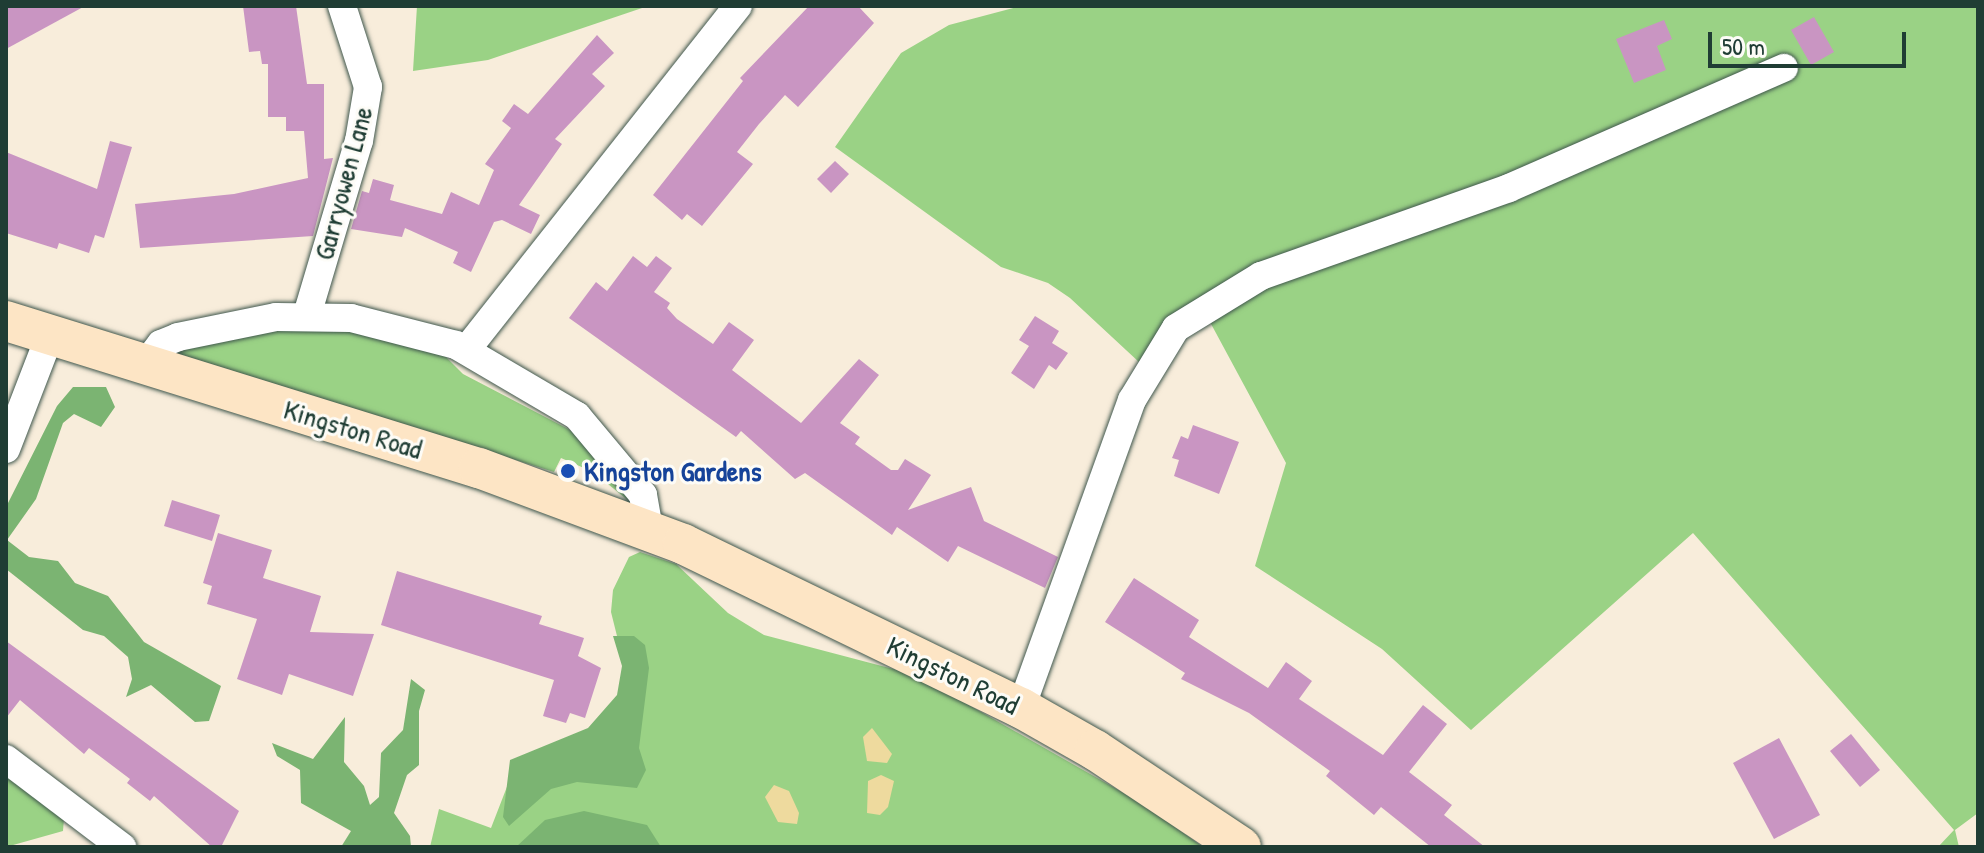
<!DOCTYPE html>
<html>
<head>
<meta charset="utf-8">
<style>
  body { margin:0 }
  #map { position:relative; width:1984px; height:853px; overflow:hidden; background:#f8eddb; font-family:"Patrick Hand",sans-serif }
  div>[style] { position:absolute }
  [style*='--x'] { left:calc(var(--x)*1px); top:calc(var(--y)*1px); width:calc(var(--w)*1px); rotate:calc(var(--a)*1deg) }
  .green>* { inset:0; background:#9ad285 }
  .forest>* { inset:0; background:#7bb472 }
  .sand>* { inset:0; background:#eeda9e }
  .building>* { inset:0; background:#c995c2 }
  .roads { filter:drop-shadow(0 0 2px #40574d) drop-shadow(0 0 2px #40574d) }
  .minor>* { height:28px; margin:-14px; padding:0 14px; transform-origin:14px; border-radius:14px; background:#fff }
  .secondary>* { height:40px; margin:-20px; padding:0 20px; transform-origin:20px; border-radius:20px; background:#fde5c5 }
  .dots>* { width:22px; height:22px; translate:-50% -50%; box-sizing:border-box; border:4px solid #fdfcf7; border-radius:50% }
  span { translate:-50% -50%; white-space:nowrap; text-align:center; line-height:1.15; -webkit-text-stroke:6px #fdfcf7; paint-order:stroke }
  .street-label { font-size:28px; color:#1f3d34 }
  .transit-label { font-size:28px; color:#164399; font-weight:700 }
  .left { translate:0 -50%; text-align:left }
  .frame { position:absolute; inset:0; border:8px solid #1f3d34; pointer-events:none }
  .scale { position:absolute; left:1708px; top:32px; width:198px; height:36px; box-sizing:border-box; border:4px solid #1f3d34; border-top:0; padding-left:10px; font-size:24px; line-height:28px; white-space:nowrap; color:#1f3d34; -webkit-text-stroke:6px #fdfcf7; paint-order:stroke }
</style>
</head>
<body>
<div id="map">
  <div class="green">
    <i style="clip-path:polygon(417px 6px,648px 6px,488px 60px,413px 71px)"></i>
    <i style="clip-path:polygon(1021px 6px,1978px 6px,1978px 813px,1955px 830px,1959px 847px,1938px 847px,1954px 830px,1693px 533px,1471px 730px,1382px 649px,1255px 566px,1286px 463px,1210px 322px,1140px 363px,1070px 298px,1048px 283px,1001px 267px,835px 147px,901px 53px,949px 25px)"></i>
    <i style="clip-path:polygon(287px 328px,335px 328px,443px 354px,463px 374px,574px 432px,623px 487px,629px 501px,593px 472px,561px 458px,554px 472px,179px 354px,180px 348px)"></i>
    <i style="clip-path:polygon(640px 552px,676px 564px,728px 613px,764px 635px,916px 675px,1143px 804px,1203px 847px,430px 847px,439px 809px,491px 828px,517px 761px,604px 725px,628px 680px,611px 612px,613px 590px,629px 557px)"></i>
    <i style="clip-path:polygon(6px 772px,64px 818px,63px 831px,6px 847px)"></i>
  </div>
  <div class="forest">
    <i style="clip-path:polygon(73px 387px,106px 387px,115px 407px,101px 427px,74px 414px,63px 423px,36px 499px,7px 540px,29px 557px,58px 561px,75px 583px,108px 596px,144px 642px,221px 686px,209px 721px,195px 722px,151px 685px,126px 697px,132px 679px,128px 657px,104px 636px,83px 630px,6px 569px,6px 507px,57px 406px)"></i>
    <i style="clip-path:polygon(613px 636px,634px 636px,645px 645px,649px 668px,639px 748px,646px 770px,637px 788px,577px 782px,551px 789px,509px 826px,503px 817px,510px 760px,588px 728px,617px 695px,622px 666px)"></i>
    <i style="clip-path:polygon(411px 679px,425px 690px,419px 711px,419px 765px,407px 775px,394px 813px,410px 836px,411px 847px,341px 847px,351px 831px,301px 803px,300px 770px,277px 756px,272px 743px,313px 759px,345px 717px,344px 762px,364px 786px,370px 805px,379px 797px,381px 753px,403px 730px)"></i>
    <i style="clip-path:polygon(584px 811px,647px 825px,661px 847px,516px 847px,545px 820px)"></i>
  </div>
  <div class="sand">
    <i style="clip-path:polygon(872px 728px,892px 754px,887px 763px,867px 761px,863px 737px)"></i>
    <i style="clip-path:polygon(881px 775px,894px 781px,888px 807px,880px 815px,867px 813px,868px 781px)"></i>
    <i style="clip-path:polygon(774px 785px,789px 791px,799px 813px,797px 824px,778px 822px,765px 797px)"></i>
  </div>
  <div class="building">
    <i style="clip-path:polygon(6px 6px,85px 6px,6px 49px)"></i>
    <i style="clip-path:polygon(243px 6px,296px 6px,307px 84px,324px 84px,324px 159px,333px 158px,313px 236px,140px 248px,135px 204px,234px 194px,308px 178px,304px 131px,286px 131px,286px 117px,268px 117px,268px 64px,262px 64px,260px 51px,249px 52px)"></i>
    <i style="clip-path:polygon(809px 6px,858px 6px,874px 23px,798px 107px,785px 95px,759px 124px,737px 152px,753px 164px,702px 226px,687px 214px,682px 220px,653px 195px,743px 81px,740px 78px)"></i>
    <i style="clip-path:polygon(1814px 17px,1834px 52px,1811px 65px,1791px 30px)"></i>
    <i style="clip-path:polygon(1664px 20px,1672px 39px,1657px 46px,1666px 70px,1634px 83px,1616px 39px)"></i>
    <i style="clip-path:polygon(597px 35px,614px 53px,592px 74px,605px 86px,555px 139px,562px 144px,519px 205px,540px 215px,531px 234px,502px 220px,494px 222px,471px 272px,453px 263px,458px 252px,405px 228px,402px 237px,351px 229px,362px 191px,369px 193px,373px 179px,394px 185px,390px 200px,442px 214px,451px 192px,479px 205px,494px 170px,485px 164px,511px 128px,502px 121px,514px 104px,528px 114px)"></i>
    <i style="clip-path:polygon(110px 141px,132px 147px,104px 238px,95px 235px,89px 253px,59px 243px,57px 249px,6px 233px,6px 152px,97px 189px)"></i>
    <i style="clip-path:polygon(835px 161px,849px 174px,831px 193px,817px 179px)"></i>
    <i style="clip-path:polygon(633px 256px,647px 267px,656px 256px,672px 268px,654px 292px,670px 303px,667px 308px,677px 319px,713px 344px,729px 322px,754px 340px,732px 370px,801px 423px,859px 359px,879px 375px,840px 423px,860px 437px,855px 444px,891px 470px,898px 470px,905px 459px,931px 475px,908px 510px,971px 487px,984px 521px,1058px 557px,1045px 588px,958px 546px,948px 562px,897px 527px,892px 535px,805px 473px,795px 479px,741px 431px,736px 437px,569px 318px,596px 282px,607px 291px)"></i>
    <i style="clip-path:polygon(1035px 316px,1059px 331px,1052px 343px,1068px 353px,1056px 370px,1049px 365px,1034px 389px,1011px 373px,1029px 346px,1019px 340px)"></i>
    <i style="clip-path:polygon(1193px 425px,1239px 442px,1219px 494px,1174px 476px,1179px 460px,1172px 458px,1181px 436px,1188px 439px)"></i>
    <i style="clip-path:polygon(172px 500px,220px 515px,212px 541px,164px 526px)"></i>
    <i style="clip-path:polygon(218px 533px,272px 550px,263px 578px,321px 596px,310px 632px,374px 634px,353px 696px,289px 674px,282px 695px,237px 679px,257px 619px,207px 604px,212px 586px,203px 583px)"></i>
    <i style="clip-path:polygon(397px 571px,542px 616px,539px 624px,584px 638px,578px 656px,601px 668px,585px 718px,570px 713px,566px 723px,543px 716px,554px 680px,381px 625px)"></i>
    <i style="clip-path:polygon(1134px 578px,1199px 620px,1189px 637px,1268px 688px,1286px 662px,1312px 681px,1299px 699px,1383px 755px,1423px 705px,1447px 724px,1409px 772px,1452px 805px,1444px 815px,1485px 847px,1431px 847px,1381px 807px,1374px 815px,1326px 776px,1330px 771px,1249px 713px,1181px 679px,1185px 673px,1105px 622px)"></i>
    <i style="clip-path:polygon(6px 641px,239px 811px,221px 847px,212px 847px,154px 796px,150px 801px,127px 783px,130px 779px,89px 748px,84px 754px,20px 700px,6px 718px)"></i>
    <i style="clip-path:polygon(1851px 734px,1880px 770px,1860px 787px,1830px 751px)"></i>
    <i style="clip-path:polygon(1779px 738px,1820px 815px,1774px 839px,1733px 763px)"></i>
  </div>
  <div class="roads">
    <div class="minor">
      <i style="--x:307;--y:315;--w:182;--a:-73.4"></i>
      <i style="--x:359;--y:141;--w:55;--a:-80.5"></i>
      <i style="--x:368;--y:87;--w:85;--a:-107.8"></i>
      <i style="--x:467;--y:349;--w:437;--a:-51.7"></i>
      <i style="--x:145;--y:365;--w:26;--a:-53"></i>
      <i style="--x:161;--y:344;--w:18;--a:-22"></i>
      <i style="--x:178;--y:337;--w:100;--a:-11.5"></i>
      <i style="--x:276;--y:317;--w:75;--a:0.8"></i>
      <i style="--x:351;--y:318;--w:108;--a:14.4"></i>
      <i style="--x:456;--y:345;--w:140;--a:30.4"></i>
      <i style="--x:577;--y:416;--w:103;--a:50.1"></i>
      <i style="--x:643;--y:495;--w:36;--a:80"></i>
      <i style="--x:6;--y:449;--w:122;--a:-68.9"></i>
      <i style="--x:1021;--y:708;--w:327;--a:-70.2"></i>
      <i style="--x:1132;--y:400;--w:84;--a:-58.6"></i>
      <i style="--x:1176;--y:328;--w:100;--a:-31.5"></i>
      <i style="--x:1261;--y:276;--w:263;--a:-19.5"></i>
      <i style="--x:1509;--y:188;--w:300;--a:-23.6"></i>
      <i style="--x:6;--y:759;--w:146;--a:37.2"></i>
    </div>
    <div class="secondary">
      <i style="--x:6;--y:321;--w:495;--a:17.3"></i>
      <i style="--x:479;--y:468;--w:218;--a:20.4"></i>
      <i style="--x:683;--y:544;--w:376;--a:25.9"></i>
      <i style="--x:1021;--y:708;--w:85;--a:29.6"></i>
      <i style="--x:1095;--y:750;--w:175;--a:33.6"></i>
    </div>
  </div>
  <div class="dots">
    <i style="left:568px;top:471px;background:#1a4fb4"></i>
  </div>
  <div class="street-label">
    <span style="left:343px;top:183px;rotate:-75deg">Garryowen Lane</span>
    <span style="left:353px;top:429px;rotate:17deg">Kingston Road</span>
    <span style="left:953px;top:675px;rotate:26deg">Kingston Road</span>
  </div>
  <div class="transit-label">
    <span class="left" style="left:584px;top:471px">Kingston Gardens</span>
  </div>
  <div class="frame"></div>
  <div class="scale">50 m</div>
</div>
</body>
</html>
